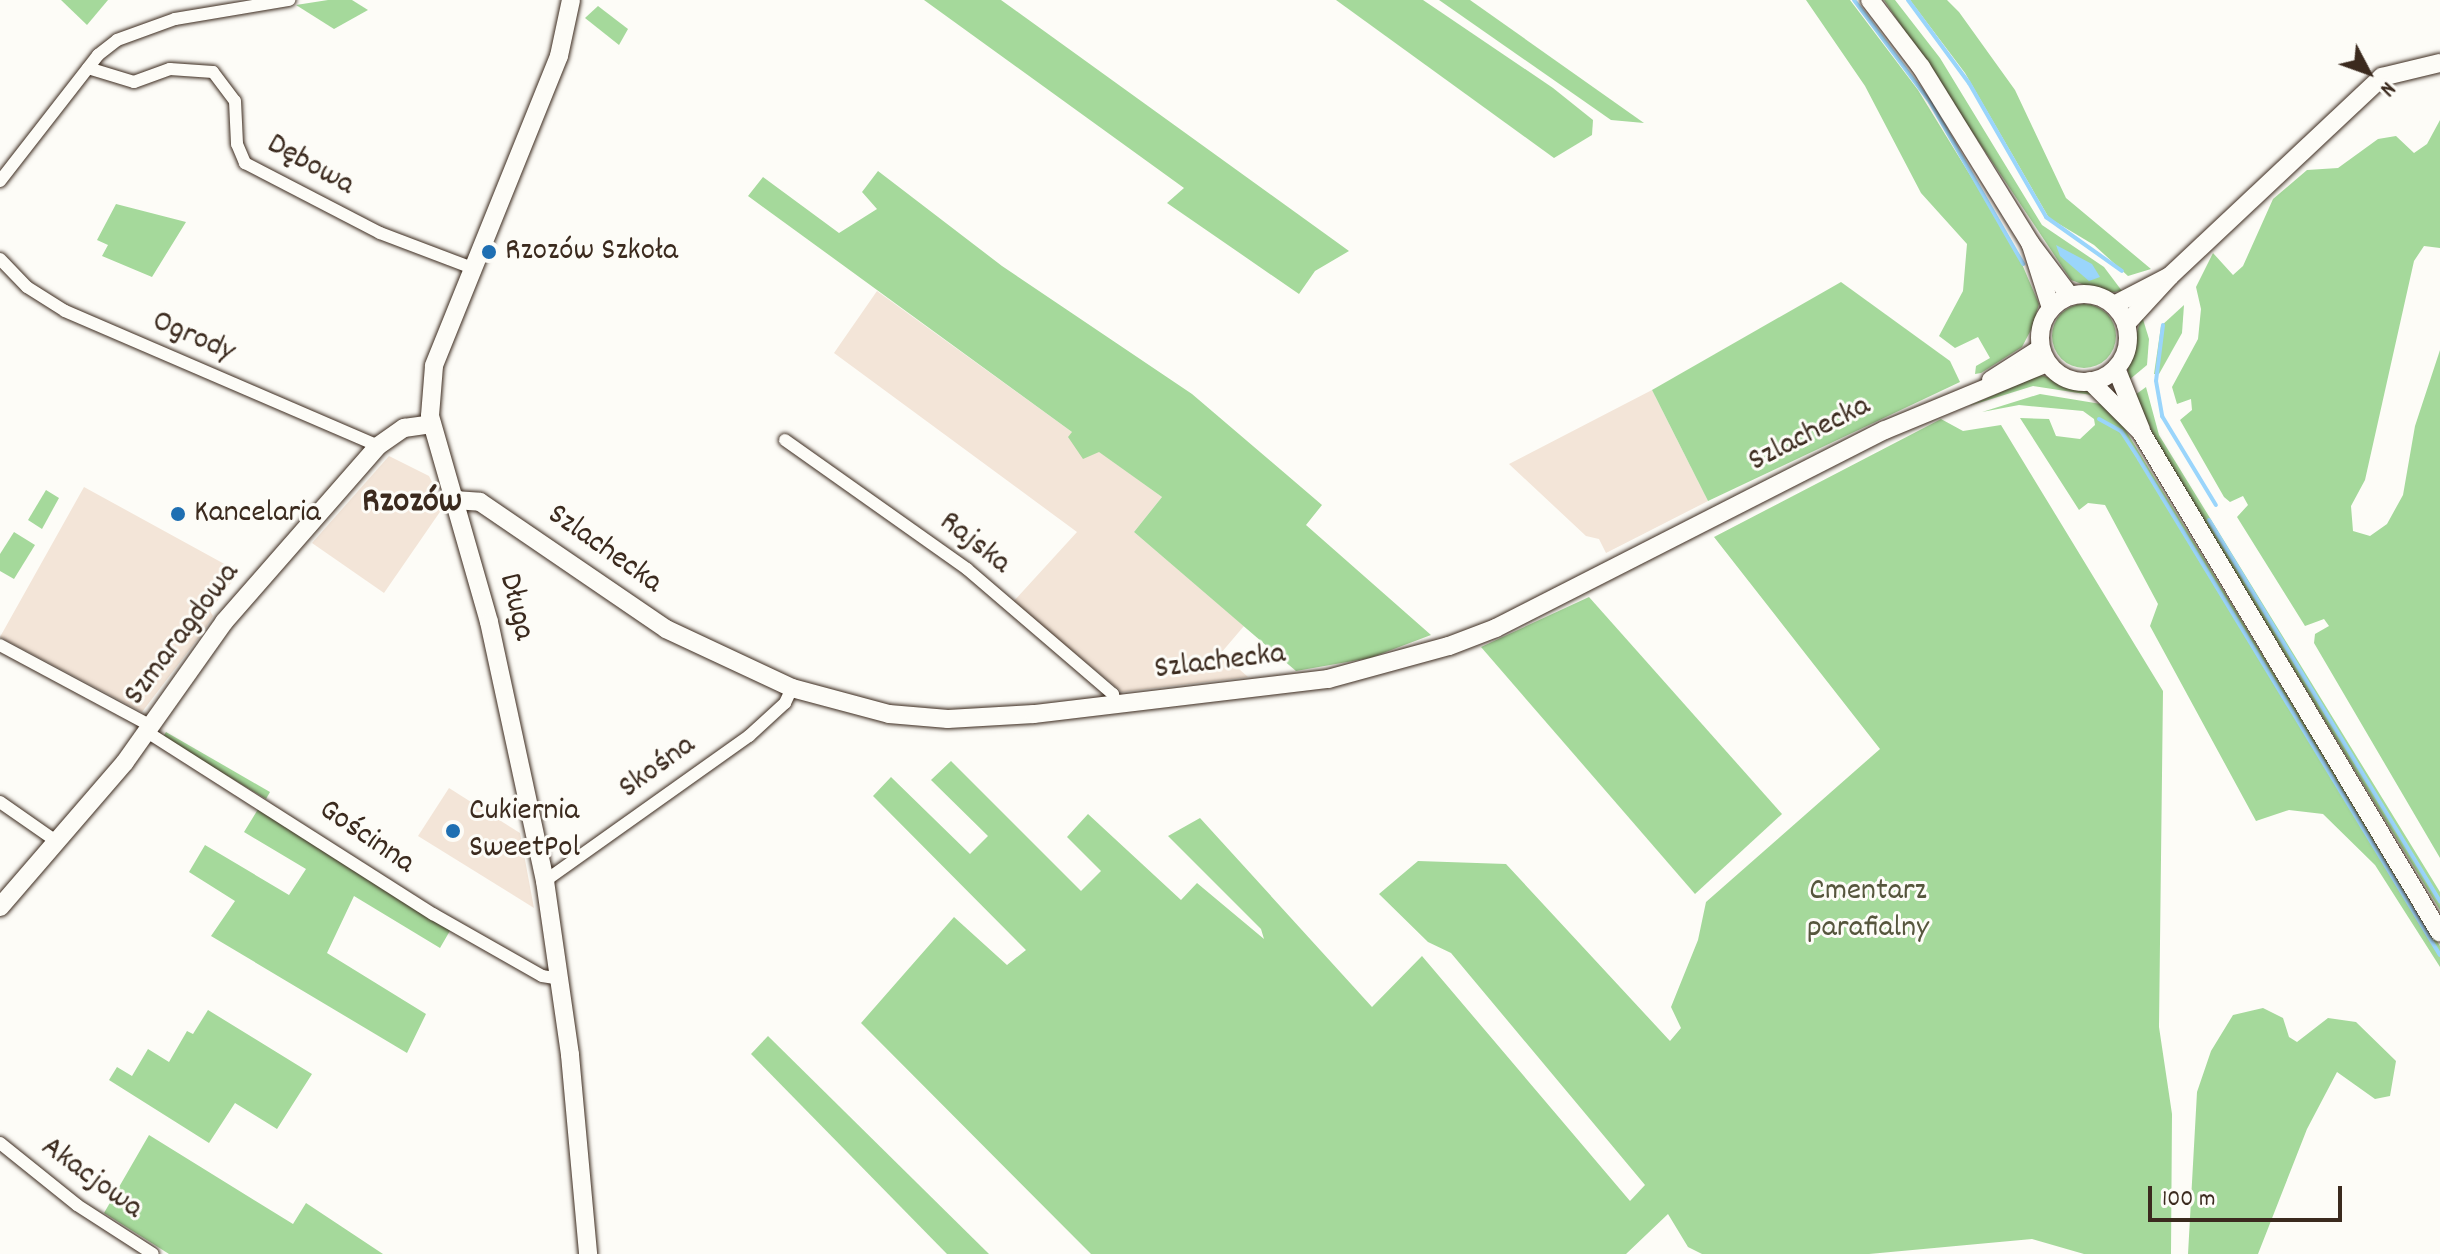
<!DOCTYPE html>
<html>
<head>
<meta charset="utf-8">
<style>
  body { margin:0 }
  #map { position:relative; width:2440px; height:1254px; overflow:hidden; background:#fdfcf7; font-family:Dekko,sans-serif }
  div>[style] { position:absolute }
  [style*='--x'] { left:calc(var(--x)*1px); top:calc(var(--y)*1px); width:calc(var(--w)*1px); rotate:calc(var(--a)*1deg) }
  .built>* { inset:0; background:#f3e5d8 }
  .green>* { inset:0; background:#a5d99b }
  .round { border-radius:50% }
  .water>* { inset:0; background:#9ad5fb }
  .stream>* { height:4px; margin:-2px; padding:0 2px; transform-origin:2px; border-radius:2px; background:#9ad5fb }
  .roads { filter:drop-shadow(0 0 2px #3b2a1e) drop-shadow(0 0 2px #3b2a1e) }
  .street>* { height:12px; margin:-6px; padding:0 6px; transform-origin:6px; border-radius:6px; background:#fdfcf7 }
  .secondary>* { height:18px; margin:-9px; padding:0 9px; transform-origin:9px; border-radius:9px; background:#fdfcf7 }
  .secondary>.ring { margin:-9px; padding:0; box-sizing:content-box; background:none; border:18px solid #fdfcf7; border-radius:50% }
  .dots>* { width:22px; height:22px; translate:-50% -50%; box-sizing:border-box; border:4px solid #fdfcf7; border-radius:50% }
  span { translate:-50% -50%; white-space:nowrap; text-align:center; line-height:1.15; -webkit-text-stroke:6px #fdfcf7; paint-order:stroke }
  .street-label { font-size:32px; color:#3b2a1e }
  .poi-label { font-size:32px; color:#3b2a1e }
  .left { translate:0 -50%; text-align:left }
  .park-label { font-size:32px; color:#56563d }
  .quarter-label { font-size:36px; color:#3b2a1e; font-weight:700 }
  .north { position:absolute; left:2328px; top:32px; width:80px; height:80px; -webkit-text-stroke:6px #fdfcf7; paint-order:stroke; rotate:131deg; font-size:22px; font-weight:700; line-height:32px; text-align:center; color:#3b2a1e }
  .north::after { content:''; display:block; margin:auto; width:28px; height:36px; background:#3b2a1e; clip-path:polygon(50% 0,100% 100%,50% 72%,0 100%) }
  .scale { position:absolute; left:2148px; top:1186px; width:194px; height:36px; box-sizing:border-box; border:4px solid #3b2a1e; border-top:0; padding-left:10px; font-size:24px; line-height:28px; white-space:nowrap; color:#3b2a1e; -webkit-text-stroke:6px #fdfcf7; paint-order:stroke }
</style>
</head>
<body>
<div id="map">
  <div class="built">
    <i style="clip-path:polygon(877px 291px,1162px 497px,1134px 532px,1244px 626px,1221px 653px,1248px 677px,1122px 692px,1013px 602px,1077px 532px,834px 353px)"></i>
    <i style="clip-path:polygon(1652px 390px,1708px 501px,1606px 553px,1599px 539px,1586px 536px,1509px 464px)"></i>
    <i style="clip-path:polygon(389px 456px,429px 476px,444px 506px,384px 593px,312px 543px)"></i>
    <i style="clip-path:polygon(84px 487px,239px 572px,210px 611px,213px 616px,203px 632px,142px 712px,0 637px)"></i>
    <i style="clip-path:polygon(449px 788px,520px 833px,534px 908px,418px 836px)"></i>
  </div>
  <div class="green">
    <i style="clip-path:polygon(61px 0,108px 0,87px 25px)"></i>
    <i style="clip-path:polygon(328px 0,352px 0,368px 10px,334px 29px,296px 5px)"></i>
    <i style="clip-path:polygon(924px 0,1001px 0,1349px 251px,1315px 271px,1299px 294px,1167px 203px,1184px 188px)"></i>
    <i style="clip-path:polygon(1336px 0,1423px 0,1553px 88px,1593px 120px,1592px 135px,1554px 158px)"></i>
    <i style="clip-path:polygon(1439px 0,1470px 0,1644px 123px,1611px 120px)"></i>
    <i style="clip-path:polygon(1806px 0,1850px 0,1918px 90px,2016px 250px,2039px 304px,2032px 328px,2022px 347px,1981px 373px,1975px 374px,1976px 366px,1990px 358px,1978px 337px,1955px 348px,1939px 336px,1963px 291px,1967px 244px,1921px 193px,1865px 86px)"></i>
    <i style="clip-path:polygon(1884px 0,1895px 0,1940px 58px,2042px 225px,2104px 267px,2122px 291px,2106px 293px,2071px 280px)"></i>
    <i style="clip-path:polygon(1910px 0,1947px 0,1959px 12px,2015px 90px,2066px 198px,2151px 269px,2128px 276px,2094px 245px,2049px 218px,1965px 73px)"></i>
    <i style="clip-path:polygon(598px 6px,628px 29px,619px 45px,585px 18px)"></i>
    <i style="clip-path:polygon(2440px 120px,2440px 248px,2424px 246px,2414px 261px,2365px 480px,2351px 506px,2353px 531px,2370px 536px,2387px 524px,2403px 495px,2415px 426px,2440px 350px,2440px 858px,2314px 643px,2315px 634px,2329px 626px,2324px 619px,2305px 626px,2237px 517px,2248px 505px,2243px 496px,2230px 502px,2224px 497px,2180px 420px,2192px 410px,2191px 399px,2177px 404px,2172px 387px,2198px 339px,2201px 309px,2196px 287px,2213px 253px,2233px 275px,2243px 266px,2273px 199px,2307px 170px,2338px 168px,2378px 139px,2396px 136px,2414px 153px,2427px 144px)"></i>
    <i style="clip-path:polygon(878px 171px,1002px 266px,1192px 394px,1322px 505px,1306px 525px,1431px 635px,1370px 658px,1296px 671px,1134px 532px,1162px 497px,1099px 452px,1083px 459px,1068px 437px,1072px 432px,748px 196px,763px 177px,839px 233px,877px 209px,862px 192px)"></i>
    <i style="clip-path:polygon(116px 204px,186px 222px,152px 277px,102px 256px,108px 245px,97px 240px)"></i>
    <i style="clip-path:polygon(1841px 282px,1950px 361px,1960px 382px,1708px 501px,1652px 390px)"></i>
    <i class="round" style="left:2052px;top:304px;width:64px;height:64px"></i>
    <i style="clip-path:polygon(2184px 305px,2182px 333px,2159px 374px,2154px 374px,2161px 326px)"></i>
    <i style="clip-path:polygon(2142px 316px,2149px 339px,2147px 365px,2129px 380px,2127px 363px)"></i>
    <i style="clip-path:polygon(2040px 375px,2096px 390px,2098px 396px,2033px 386px,1969px 406px)"></i>
    <i style="clip-path:polygon(2146px 387px,2159px 435px,2440px 892px,2440px 910px,2161px 451px,2135px 395px)"></i>
    <i style="clip-path:polygon(2040px 394px,2101px 404px,2120px 421px,2440px 946px,2440px 967px,2375px 865px,2323px 814px,2289px 810px,2256px 821px,2150px 626px,2158px 604px,2105px 505px,2088px 503px,2079px 510px,2020px 418px,2049px 419px,2056px 436px,2080px 439px,2095px 425px,2094px 419px,2083px 411px,2019px 405px,1982px 412px)"></i>
    <i style="clip-path:polygon(1941px 419px,1963px 431px,2001px 425px,2163px 691px,2159px 1027px,2172px 1114px,2171px 1254px,2084px 1254px,2032px 1239px,1869px 1254px,1702px 1254px,1688px 1247px,1668px 1214px,1626px 1254px,1091px 1254px,861px 1023px,954px 917px,1007px 965px,1026px 950px,873px 796px,891px 777px,970px 854px,988px 836px,931px 780px,951px 761px,1081px 891px,1101px 871px,1067px 837px,1088px 814px,1181px 900px,1197px 883px,1264px 939px,1261px 929px,1168px 836px,1200px 818px,1372px 1007px,1422px 956px,1630px 1201px,1645px 1185px,1451px 953px,1428px 942px,1379px 894px,1418px 861px,1506px 864px,1670px 1041px,1681px 1028px,1671px 1007px,1698px 940px,1706px 902px,1880px 749px,1714px 537px)"></i>
    <i style="clip-path:polygon(46px 490px,59px 498px,42px 529px,28px 520px)"></i>
    <i style="clip-path:polygon(14px 532px,35px 545px,14px 579px,0 571px,0 554px)"></i>
    <i style="clip-path:polygon(1589px 597px,1782px 814px,1695px 894px,1481px 647px)"></i>
    <i style="clip-path:polygon(166px 732px,270px 792px,266px 799px,163px 737px)"></i>
    <i style="clip-path:polygon(260px 806px,451px 929px,440px 948px,354px 896px,327px 953px,426px 1014px,407px 1053px,211px 936px,235px 901px,189px 872px,205px 845px,289px 895px,306px 869px,244px 832px)"></i>
    <i style="clip-path:polygon(2263px 1008px,2283px 1018px,2289px 1037px,2297px 1042px,2328px 1018px,2356px 1022px,2396px 1061px,2390px 1096px,2375px 1099px,2337px 1072px,2307px 1129px,2258px 1254px,2188px 1254px,2197px 1092px,2211px 1051px,2233px 1015px)"></i>
    <i style="clip-path:polygon(208px 1010px,312px 1074px,277px 1129px,235px 1103px,209px 1143px,109px 1080px,117px 1067px,132px 1076px,148px 1049px,169px 1062px,187px 1031px,193px 1034px)"></i>
    <i style="clip-path:polygon(768px 1036px,989px 1254px,947px 1254px,751px 1054px)"></i>
    <i style="clip-path:polygon(149px 1135px,293px 1224px,306px 1203px,383px 1254px,169px 1254px,104px 1213px)"></i>
  </div>
  <div class="water">
    <i style="clip-path:polygon(2056px 245px,2092px 264px,2100px 277px,2089px 281px,2060px 256px)"></i>
  </div>
  <div class="stream">
    <i style="--x:1854;--y:0;--w:127;--a:53.3"></i>
    <i style="--x:1930;--y:102;--w:187;--a:60.1"></i>
    <i style="--x:1908;--y:0;--w:103;--a:53.7"></i>
    <i style="--x:1969;--y:83;--w:155;--a:60.1"></i>
    <i style="--x:2046;--y:217;--w:93;--a:35.4"></i>
    <i style="--x:2163;--y:325;--w:56;--a:97.1"></i>
    <i style="--x:2156;--y:381;--w:36;--a:80"></i>
    <i style="--x:2162;--y:416;--w:104;--a:58.8"></i>
    <i style="--x:2099;--y:419;--w:25;--a:29"></i>
    <i style="--x:2121;--y:431;--w:33;--a:57"></i>
    <i style="--x:2139;--y:459;--w:580;--a:58.75"></i>
    <i style="--x:2209;--y:520;--w:446;--a:58.8"></i>
  </div>
  <div class="roads">
    <div class="street">
      <i style="--x:88;--y:68;--w:48;--a:16.9"></i>
      <i style="--x:134;--y:82;--w:38;--a:-20"></i>
      <i style="--x:170;--y:69;--w:43;--a:4"></i>
      <i style="--x:213;--y:72;--w:36;--a:53"></i>
      <i style="--x:235;--y:101;--w:43;--a:87.3"></i>
      <i style="--x:237;--y:144;--w:21;--a:67"></i>
      <i style="--x:245;--y:163;--w:152;--a:27.4"></i>
      <i style="--x:380;--y:233;--w:98;--a:20.8"></i>
      <i style="--x:0;--y:181;--w:160;--a:-52.1"></i>
      <i style="--x:98;--y:55;--w:24;--a:-38"></i>
      <i style="--x:117;--y:40;--w:62;--a:-19.9"></i>
      <i style="--x:175;--y:19;--w:116;--a:-9.5"></i>
      <i style="--x:0;--y:259;--w:39;--a:46"></i>
      <i style="--x:27;--y:287;--w:45;--a:32.3"></i>
      <i style="--x:65;--y:311;--w:341;--a:23.3"></i>
      <i style="--x:785;--y:440;--w:223;--a:35.3"></i>
      <i style="--x:967;--y:569;--w:192;--a:40.6"></i>
      <i style="--x:1113;--y:694;--w:12;--a:81"></i>
      <i style="--x:0;--y:645;--w:171;--a:28.2"></i>
      <i style="--x:147;--y:732;--w:339;--a:32.5"></i>
      <i style="--x:433;--y:914;--w:125;--a:29.6"></i>
      <i style="--x:542;--y:976;--w:18;--a:9"></i>
      <i style="--x:0;--y:802;--w:68;--a:34.9"></i>
      <i style="--x:545;--y:881;--w:250;--a:-35.4"></i>
      <i style="--x:749;--y:736;--w:49;--a:-42.5"></i>
      <i style="--x:785;--y:703;--w:17;--a:-65"></i>
      <i style="--x:0;--y:1143;--w:99;--a:38.8"></i>
      <i style="--x:77;--y:1205;--w:90;--a:32.8"></i>
    </div>
    <div class="secondary">
      <i style="--x:571;--y:0;--w:57;--a:102.1"></i>
      <i style="--x:559;--y:56;--w:334;--a:112"></i>
      <i style="--x:434;--y:366;--w:50;--a:94.6"></i>
      <i style="--x:430;--y:416;--w:214;--a:74"></i>
      <i style="--x:489;--y:622;--w:265;--a:77.8"></i>
      <i style="--x:545;--y:881;--w:176;--a:81.8"></i>
      <i style="--x:570;--y:1055;--w:200;--a:84.8"></i>
      <i style="--x:1870;--y:0;--w:84;--a:52.7"></i>
      <i style="--x:1921;--y:67;--w:207;--a:58.2"></i>
      <i style="--x:2030;--y:243;--w:66;--a:53"></i>
      <i style="--x:2031;--y:245;--w:66;--a:72.4"></i>
      <i class="ring" style="left:2040px;top:294px;width:70px;height:70px"></i>
      <i style="--x:2114;--y:305;--w:63;--a:-27.4"></i>
      <i style="--x:2126;--y:324;--w:65;--a:-47.5"></i>
      <i style="--x:2170;--y:276;--w:291;--a:-43.2"></i>
      <i style="--x:2382;--y:77;--w:60;--a:-13.6"></i>
      <i style="--x:2116;--y:368;--w:67;--a:68"></i>
      <i style="--x:1991;--y:380;--w:59;--a:-32.6"></i>
      <i style="--x:2090;--y:381;--w:72;--a:45"></i>
      <i style="--x:2141;--y:432;--w:583;--a:59.17"></i>
      <i style="--x:454;--y:500;--w:26;--a:4"></i>
      <i style="--x:480;--y:502;--w:225;--a:34.3"></i>
      <i style="--x:666;--y:629;--w:139;--a:25.1"></i>
      <i style="--x:792;--y:688;--w:100;--a:15"></i>
      <i style="--x:889;--y:714;--w:59;--a:4.8"></i>
      <i style="--x:948;--y:719;--w:86;--a:-3.3"></i>
      <i style="--x:1034;--y:714;--w:296;--a:-6.8"></i>
      <i style="--x:1328;--y:679;--w:125;--a:-15.3"></i>
      <i style="--x:1449;--y:646;--w:50;--a:-21"></i>
      <i style="--x:1496;--y:628;--w:436;--a:-27"></i>
      <i style="--x:1885;--y:430;--w:175;--a:-22.5"></i>
      <i style="--x:0;--y:907;--w:191;--a:-49.2"></i>
      <i style="--x:125;--y:762;--w:171;--a:-54.7"></i>
      <i style="--x:224;--y:622;--w:234;--a:-48.8"></i>
      <i style="--x:378;--y:446;--w:32;--a:-35"></i>
      <i style="--x:404;--y:428;--w:28;--a:-8"></i>
    </div>
  </div>
  <div class="dots">
    <i style="left:489px;top:252px;background:#1f6fb2"></i>
    <i style="left:178px;top:514px;background:#1f6fb2"></i>
    <i style="left:453px;top:831px;background:#1f6fb2"></i>
  </div>
  <div class="street-label">
    <span style="left:310px;top:166px;rotate:29deg">Dębowa</span>
    <span style="left:193px;top:338px;rotate:23deg">Ogrody</span>
    <span style="left:1810px;top:435px;rotate:-27deg">Szlachecka</span>
    <span style="left:974px;top:544px;rotate:38deg">Rajska</span>
    <span style="left:604px;top:550px;rotate:35deg">Szlachecka</span>
    <span style="left:515px;top:607px;rotate:76deg">Długa</span>
    <span style="left:183px;top:635px;rotate:-53deg">Szmaragdowa</span>
    <span style="left:1220px;top:663px;rotate:-7deg">Szlachecka</span>
    <span style="left:658px;top:768px;rotate:-36deg">Skośna</span>
    <span style="left:366px;top:838px;rotate:34deg">Gościnna</span>
    <span style="left:91px;top:1179px;rotate:36deg">Akacjowa</span>
  </div>
  <div class="poi-label">
    <span class="left" style="left:505px;top:252px">Rzozów Szkoła</span>
    <span class="left" style="left:194px;top:514px">Kancelaria</span>
    <span class="left" style="left:469px;top:831px">Cukiernia<br>SweetPol</span>
  </div>
  <div class="park-label">
    <span style="left:1868px;top:911px">Cmentarz<br>parafialny</span>
  </div>
  <div class="quarter-label">
    <span style="left:412px;top:504px">Rzozów</span>
  </div>
  <div class="north">N</div>
  <div class="scale">100 m</div>
</div>
</body>
</html>
